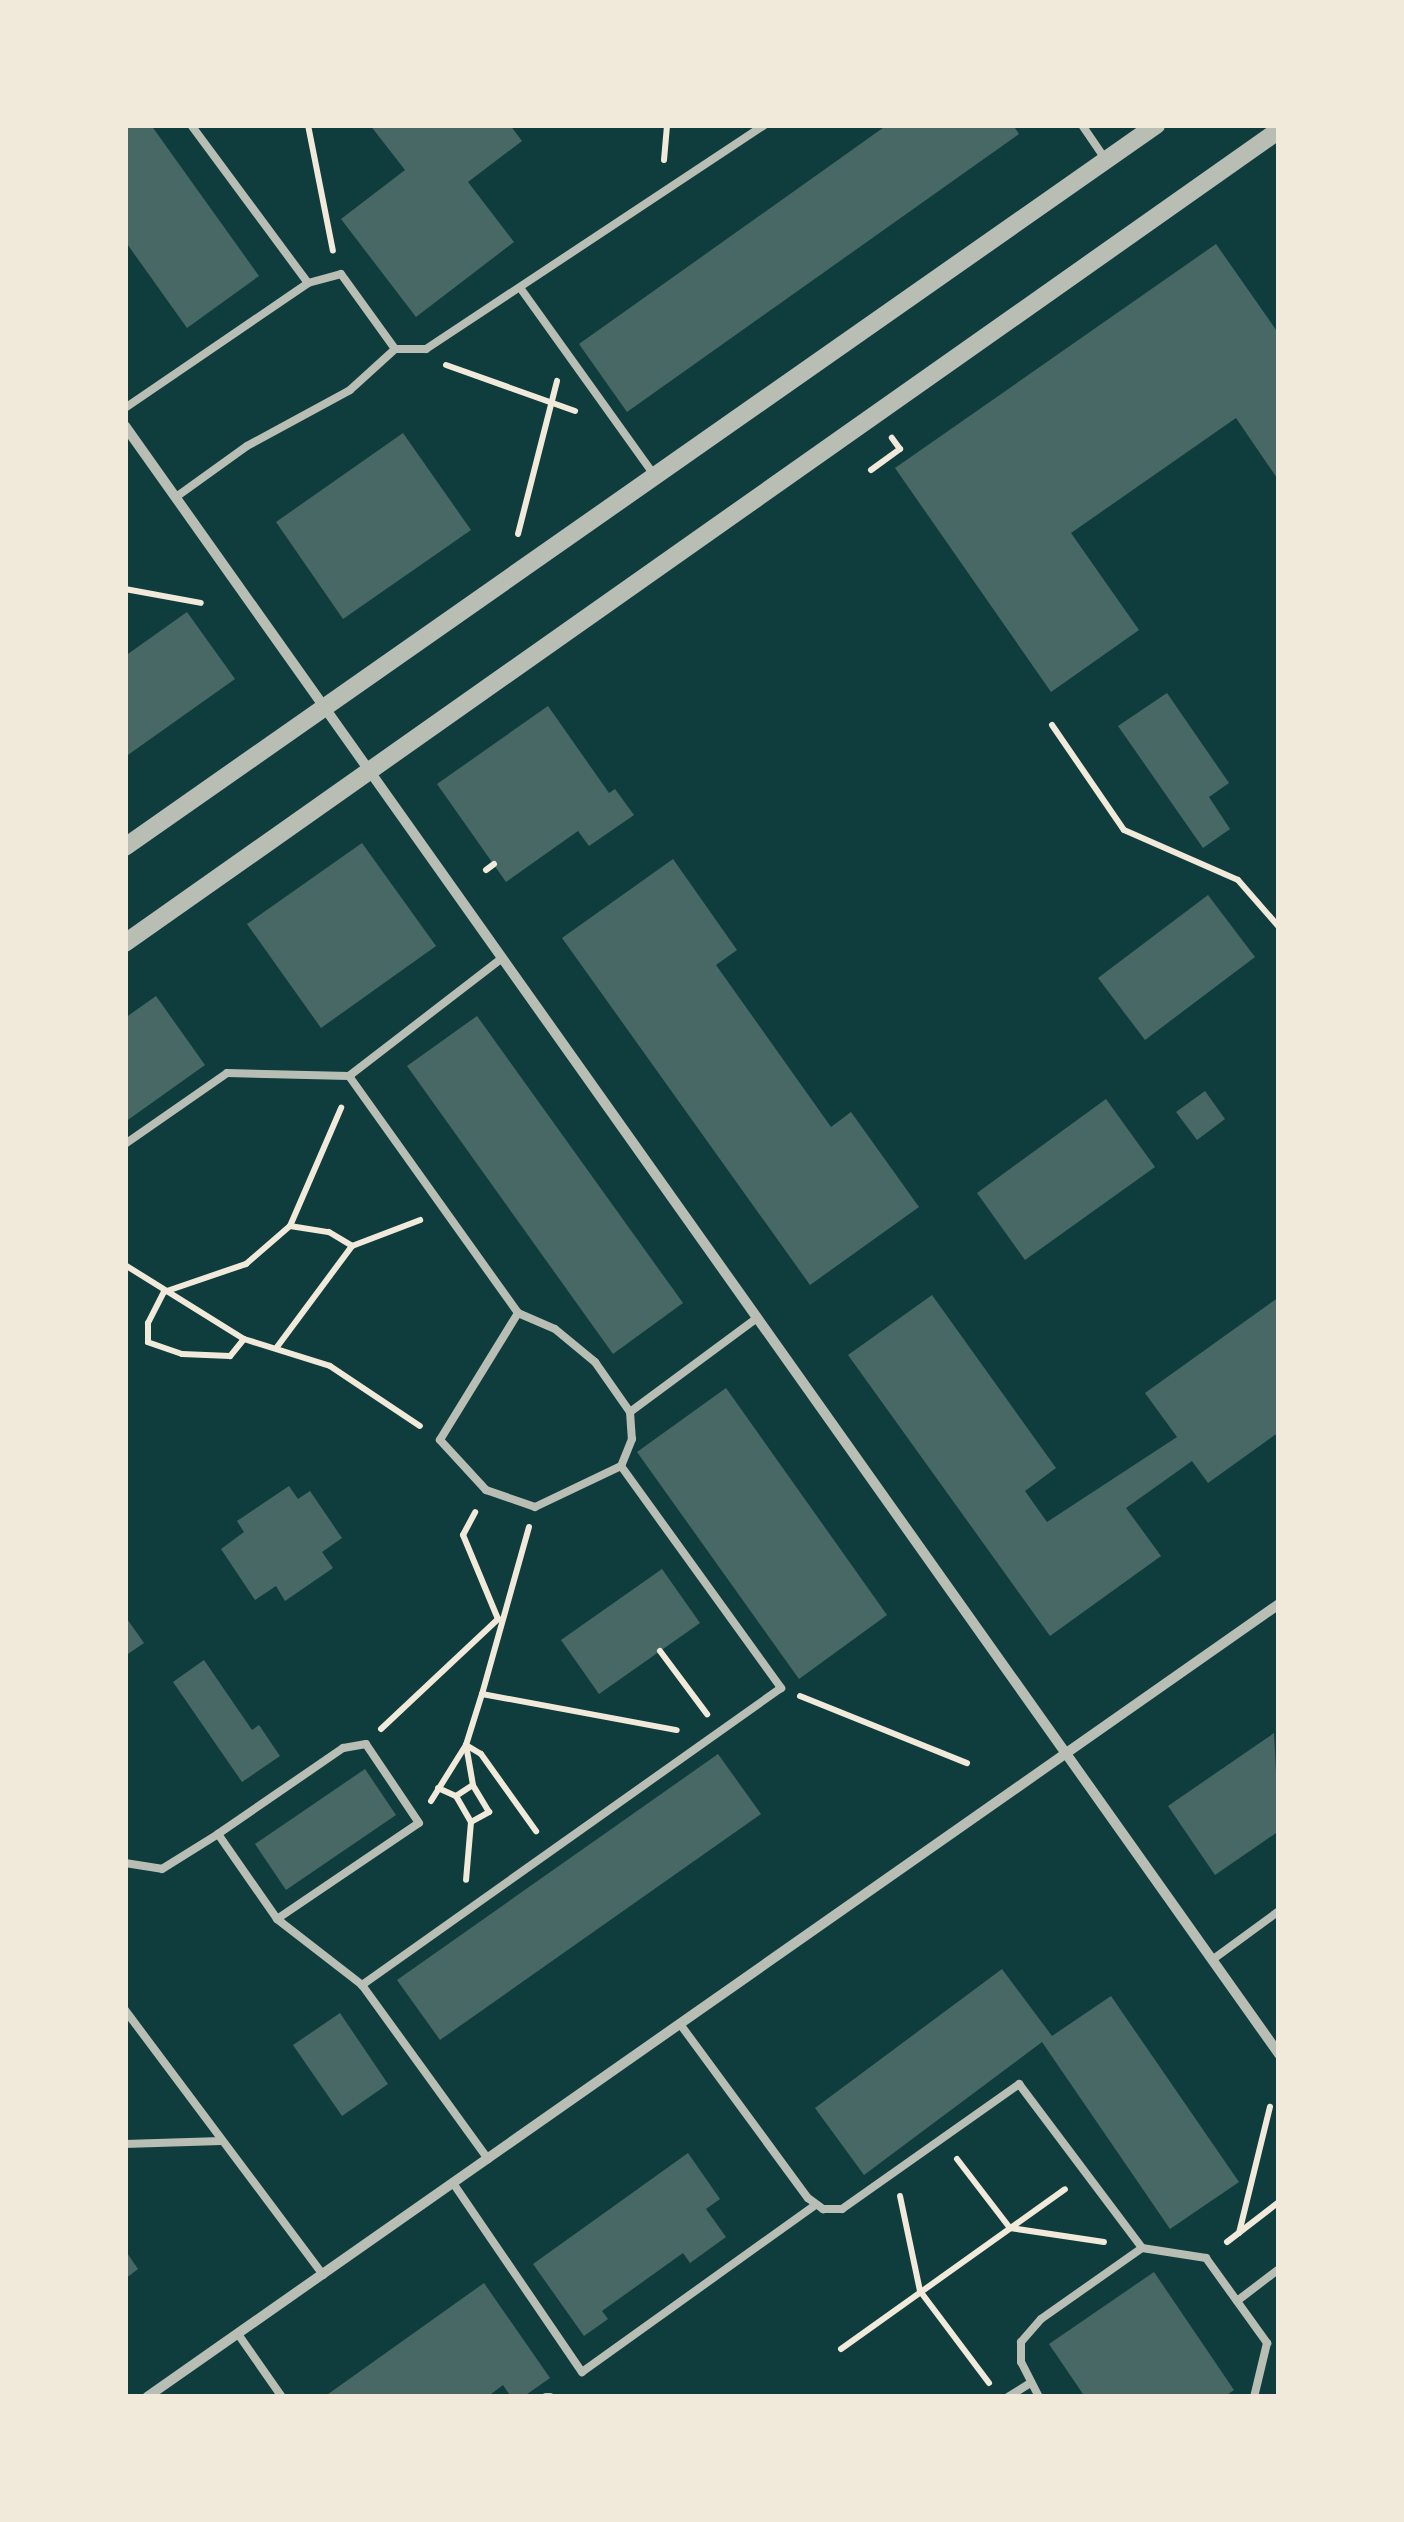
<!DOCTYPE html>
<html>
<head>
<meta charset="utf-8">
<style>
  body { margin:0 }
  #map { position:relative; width:1404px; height:2522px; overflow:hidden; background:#0f3d3e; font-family:Montserrat,sans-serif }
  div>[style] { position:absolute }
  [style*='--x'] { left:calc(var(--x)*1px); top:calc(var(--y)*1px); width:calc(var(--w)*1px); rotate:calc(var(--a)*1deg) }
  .building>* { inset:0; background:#486865 }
  .path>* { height:6px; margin:-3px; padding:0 3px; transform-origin:3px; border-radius:3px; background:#f1e9da }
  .service>* { height:8px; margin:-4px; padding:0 4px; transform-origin:4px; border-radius:4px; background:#b8beb3 }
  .minor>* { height:10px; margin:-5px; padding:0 5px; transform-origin:5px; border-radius:5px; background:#b8beb3 }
  .tertiary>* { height:18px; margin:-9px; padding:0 9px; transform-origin:9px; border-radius:9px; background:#b8beb3 }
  span { translate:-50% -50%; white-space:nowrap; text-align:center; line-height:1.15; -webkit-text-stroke:8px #f1e9da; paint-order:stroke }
  .frame { position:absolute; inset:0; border:128px solid #f1e9da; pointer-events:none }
</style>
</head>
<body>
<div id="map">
  <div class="building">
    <i style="clip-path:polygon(125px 125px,151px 125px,259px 276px,187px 328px,125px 241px)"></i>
    <i style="clip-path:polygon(370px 125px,510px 125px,522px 141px,468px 182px,514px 242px,416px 317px,341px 219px,405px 170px)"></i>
    <i style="clip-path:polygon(887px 125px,1013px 125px,1019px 134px,627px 412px,579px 344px)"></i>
    <i style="clip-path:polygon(1216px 244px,1279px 334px,1279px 481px,1236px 418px,1071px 533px,1139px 630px,1051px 692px,895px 468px)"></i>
    <i style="clip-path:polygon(403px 433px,471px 530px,343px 619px,276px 522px)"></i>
    <i style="clip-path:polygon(187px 612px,235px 679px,125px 757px,125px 656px)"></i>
    <i style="clip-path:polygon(1167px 693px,1229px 783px,1209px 797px,1230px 829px,1203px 848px,1118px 726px)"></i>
    <i style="clip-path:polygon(548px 706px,609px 793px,615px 789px,634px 815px,589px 846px,578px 831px,506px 882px,437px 784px)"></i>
    <i style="clip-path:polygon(362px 843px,436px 946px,321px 1028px,247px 924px)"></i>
    <i style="clip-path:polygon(673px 859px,737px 950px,716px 965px,831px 1127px,851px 1112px,919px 1207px,810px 1285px,562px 938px)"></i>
    <i style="clip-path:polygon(1208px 895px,1255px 957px,1145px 1040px,1098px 978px)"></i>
    <i style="clip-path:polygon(156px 996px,205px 1065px,125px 1122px,125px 1018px)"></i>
    <i style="clip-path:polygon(477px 1016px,683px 1303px,613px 1354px,407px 1066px)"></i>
    <i style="clip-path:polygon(1205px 1091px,1225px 1119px,1197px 1140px,1176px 1112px)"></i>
    <i style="clip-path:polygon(1106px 1099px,1155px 1167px,1025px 1260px,977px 1193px)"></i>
    <i style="clip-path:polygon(932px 1295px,1056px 1468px,1025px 1491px,1047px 1522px,1177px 1437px,1145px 1393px,1279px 1297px,1279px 1432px,1208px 1483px,1192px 1461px,1126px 1508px,1161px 1556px,1050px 1636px,848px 1355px)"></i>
    <i style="clip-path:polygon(726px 1388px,887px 1615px,799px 1679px,637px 1452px)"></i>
    <i style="clip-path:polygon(289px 1486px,298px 1499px,310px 1491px,342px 1538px,322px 1552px,333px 1568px,285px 1601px,276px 1586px,255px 1600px,221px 1549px,244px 1532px,237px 1521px)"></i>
    <i style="clip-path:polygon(662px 1569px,700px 1623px,599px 1694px,561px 1640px)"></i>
    <i style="clip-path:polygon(125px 1616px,144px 1643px,125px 1656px)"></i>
    <i style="clip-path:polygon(204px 1660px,252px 1730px,259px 1725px,280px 1756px,242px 1782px,173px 1682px)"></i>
    <i style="clip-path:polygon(1274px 1733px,1279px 1831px,1215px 1875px,1168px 1806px)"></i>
    <i style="clip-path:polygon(718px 1754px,761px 1814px,440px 2040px,397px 1980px)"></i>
    <i style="clip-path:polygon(365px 1769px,396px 1815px,286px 1890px,255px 1844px)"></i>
    <i style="clip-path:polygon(1002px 1969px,1052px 2036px,1111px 1996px,1239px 2182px,1170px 2229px,1042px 2042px,864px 2175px,815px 2108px)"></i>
    <i style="clip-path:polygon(340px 2013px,388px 2084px,342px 2116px,293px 2045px)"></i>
    <i style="clip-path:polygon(688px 2153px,720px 2199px,706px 2209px,726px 2237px,690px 2263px,683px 2253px,602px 2311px,608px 2319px,584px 2336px,533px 2264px)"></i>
    <i style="clip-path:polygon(125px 2250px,138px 2269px,125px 2279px)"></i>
    <i style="clip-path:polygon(1154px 2272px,1234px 2390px,1224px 2397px,1085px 2397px,1049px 2344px)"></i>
    <i style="clip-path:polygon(484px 2283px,550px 2378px,523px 2397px,511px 2397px,503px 2385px,487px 2397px,324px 2397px)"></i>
  </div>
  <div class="path">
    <i style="--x:308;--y:125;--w:128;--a:78.8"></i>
    <i style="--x:664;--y:160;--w:35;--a:-85"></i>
    <i style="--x:446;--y:365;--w:137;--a:19.6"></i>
    <i style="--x:871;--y:470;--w:36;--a:-36"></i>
    <i style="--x:900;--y:449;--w:14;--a:-126"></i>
    <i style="--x:518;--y:534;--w:158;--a:-75.7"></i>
    <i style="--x:125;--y:589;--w:77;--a:10.4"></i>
    <i style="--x:1052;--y:725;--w:127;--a:55.6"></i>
    <i style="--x:1124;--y:830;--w:124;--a:23.7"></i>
    <i style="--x:1238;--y:880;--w:62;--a:48.9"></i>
    <i style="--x:486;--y:870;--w:10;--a:-37"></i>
    <i style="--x:290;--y:1226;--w:129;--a:-66.6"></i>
    <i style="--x:125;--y:1265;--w:140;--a:31.9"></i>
    <i style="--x:244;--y:1339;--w:90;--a:17.4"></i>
    <i style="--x:330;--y:1366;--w:108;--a:33.7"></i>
    <i style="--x:244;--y:1339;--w:22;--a:129"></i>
    <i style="--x:230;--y:1356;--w:48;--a:-177.6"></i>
    <i style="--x:182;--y:1354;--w:36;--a:-161"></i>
    <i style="--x:148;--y:1342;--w:19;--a:-90"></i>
    <i style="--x:148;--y:1323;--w:35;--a:-63"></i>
    <i style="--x:164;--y:1292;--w:87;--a:-18.9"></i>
    <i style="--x:246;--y:1264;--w:58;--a:-40.8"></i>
    <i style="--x:290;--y:1226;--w:39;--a:9"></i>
    <i style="--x:329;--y:1232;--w:27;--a:31"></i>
    <i style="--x:277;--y:1347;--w:126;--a:-53.4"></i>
    <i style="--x:352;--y:1246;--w:73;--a:-20.9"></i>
    <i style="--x:529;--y:1527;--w:173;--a:105.7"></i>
    <i style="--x:482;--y:1694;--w:198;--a:10.5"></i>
    <i style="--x:660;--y:1651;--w:79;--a:53.3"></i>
    <i style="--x:800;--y:1696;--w:180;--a:21.9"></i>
    <i style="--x:381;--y:1729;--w:161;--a:-43.2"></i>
    <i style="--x:498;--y:1619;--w:91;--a:-112.6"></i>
    <i style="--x:463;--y:1535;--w:26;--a:-62"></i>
    <i style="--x:438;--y:1788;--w:20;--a:24"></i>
    <i style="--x:456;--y:1796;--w:30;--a:60"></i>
    <i style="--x:471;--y:1822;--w:58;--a:94.9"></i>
    <i style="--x:456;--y:1796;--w:20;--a:-33"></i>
    <i style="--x:473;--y:1785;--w:41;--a:-99.9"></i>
    <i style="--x:466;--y:1745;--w:17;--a:31"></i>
    <i style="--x:481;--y:1754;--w:95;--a:54.5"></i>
    <i style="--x:431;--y:1801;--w:66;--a:-58"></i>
    <i style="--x:466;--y:1745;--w:53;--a:-72.6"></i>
    <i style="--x:471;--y:1822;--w:21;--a:-29"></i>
    <i style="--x:489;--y:1812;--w:31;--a:-121"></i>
    <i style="--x:957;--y:2159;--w:87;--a:52.5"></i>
    <i style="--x:1010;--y:2228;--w:95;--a:8.5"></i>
    <i style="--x:900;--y:2196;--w:97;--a:78.1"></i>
    <i style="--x:920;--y:2291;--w:115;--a:53.1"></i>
    <i style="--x:1239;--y:2233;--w:130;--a:-76.2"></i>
    <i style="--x:1227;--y:2242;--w:66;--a:-37.6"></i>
    <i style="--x:841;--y:2349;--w:275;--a:-35.5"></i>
  </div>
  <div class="service">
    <i style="--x:1082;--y:125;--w:42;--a:55.6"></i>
    <i style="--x:308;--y:283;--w:34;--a:-15"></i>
    <i style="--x:341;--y:274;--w:92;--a:54.2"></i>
    <i style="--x:521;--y:289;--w:230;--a:54.4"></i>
    <i style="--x:125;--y:408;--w:222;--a:-34.3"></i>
    <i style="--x:308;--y:283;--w:197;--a:-126.5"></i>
    <i style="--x:176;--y:497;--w:87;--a:-35.7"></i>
    <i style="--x:247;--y:446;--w:117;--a:-28.5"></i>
    <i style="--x:350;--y:390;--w:61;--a:-42.3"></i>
    <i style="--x:395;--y:349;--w:31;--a:0"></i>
    <i style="--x:426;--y:349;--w:406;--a:-33.5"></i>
    <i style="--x:349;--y:1076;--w:291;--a:54.5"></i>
    <i style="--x:518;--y:1313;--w:40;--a:23.4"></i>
    <i style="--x:555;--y:1329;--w:52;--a:39.5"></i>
    <i style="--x:595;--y:1362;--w:61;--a:55"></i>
    <i style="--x:630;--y:1412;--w:27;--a:86"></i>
    <i style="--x:632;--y:1439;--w:29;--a:112"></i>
    <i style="--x:621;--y:1466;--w:274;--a:54.2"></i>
    <i style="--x:781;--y:1688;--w:514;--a:144.67"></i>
    <i style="--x:125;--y:1144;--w:124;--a:-34.8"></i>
    <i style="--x:227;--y:1073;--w:122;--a:1.4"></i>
    <i style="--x:349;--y:1076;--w:193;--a:-37.6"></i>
    <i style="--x:518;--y:1313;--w:149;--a:121.6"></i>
    <i style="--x:440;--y:1440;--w:68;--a:47.4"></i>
    <i style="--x:486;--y:1490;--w:52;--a:19.1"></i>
    <i style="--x:535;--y:1507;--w:95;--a:-25.5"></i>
    <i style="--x:630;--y:1412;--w:158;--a:-36.5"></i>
    <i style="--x:125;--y:1863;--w:37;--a:9"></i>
    <i style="--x:162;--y:1869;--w:66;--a:-32"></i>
    <i style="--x:277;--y:1919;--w:171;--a:-34.1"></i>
    <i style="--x:419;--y:1823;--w:95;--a:-123.9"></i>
    <i style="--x:366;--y:1744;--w:23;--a:170"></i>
    <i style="--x:343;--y:1748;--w:152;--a:145.5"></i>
    <i style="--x:218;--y:1834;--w:103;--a:55.2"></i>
    <i style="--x:277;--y:1919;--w:108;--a:37.8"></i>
    <i style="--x:362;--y:1985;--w:215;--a:54.1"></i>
    <i style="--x:1212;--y:1960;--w:83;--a:-36.2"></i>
    <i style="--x:125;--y:2010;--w:331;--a:53.2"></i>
    <i style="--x:680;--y:2024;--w:216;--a:53.7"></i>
    <i style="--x:808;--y:2198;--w:19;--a:36"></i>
    <i style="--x:823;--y:2209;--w:19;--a:0"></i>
    <i style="--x:842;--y:2209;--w:217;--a:-35.2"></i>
    <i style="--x:1019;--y:2084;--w:205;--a:53.1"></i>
    <i style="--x:125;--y:2144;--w:96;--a:-1.8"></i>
    <i style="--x:453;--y:2183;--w:229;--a:55.7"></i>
    <i style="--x:582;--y:2372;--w:287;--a:-35.6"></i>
    <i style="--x:1237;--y:2301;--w:53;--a:-37.3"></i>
    <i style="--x:238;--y:2334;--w:77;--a:55.1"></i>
    <i style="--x:546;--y:2397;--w:4;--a:0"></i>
    <i style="--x:1008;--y:2397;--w:25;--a:-32"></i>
    <i style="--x:1039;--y:2397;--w:39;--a:-117"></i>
    <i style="--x:1021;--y:2362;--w:20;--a:-90"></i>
    <i style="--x:1021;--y:2342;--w:30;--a:-49"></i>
    <i style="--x:1041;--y:2319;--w:123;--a:-35.1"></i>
    <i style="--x:1142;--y:2248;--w:65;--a:8.9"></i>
    <i style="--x:1206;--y:2258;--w:105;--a:54.3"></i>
    <i style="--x:1267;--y:2343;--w:56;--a:103.5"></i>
  </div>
  <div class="minor">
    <i style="--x:125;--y:426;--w:1996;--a:54.67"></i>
    <i style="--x:147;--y:2397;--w:1382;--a:-35.01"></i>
  </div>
  <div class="tertiary">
    <i style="--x:125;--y:847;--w:1259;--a:-35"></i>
    <i style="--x:125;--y:943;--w:1412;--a:-35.16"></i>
  </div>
  <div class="frame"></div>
</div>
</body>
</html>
